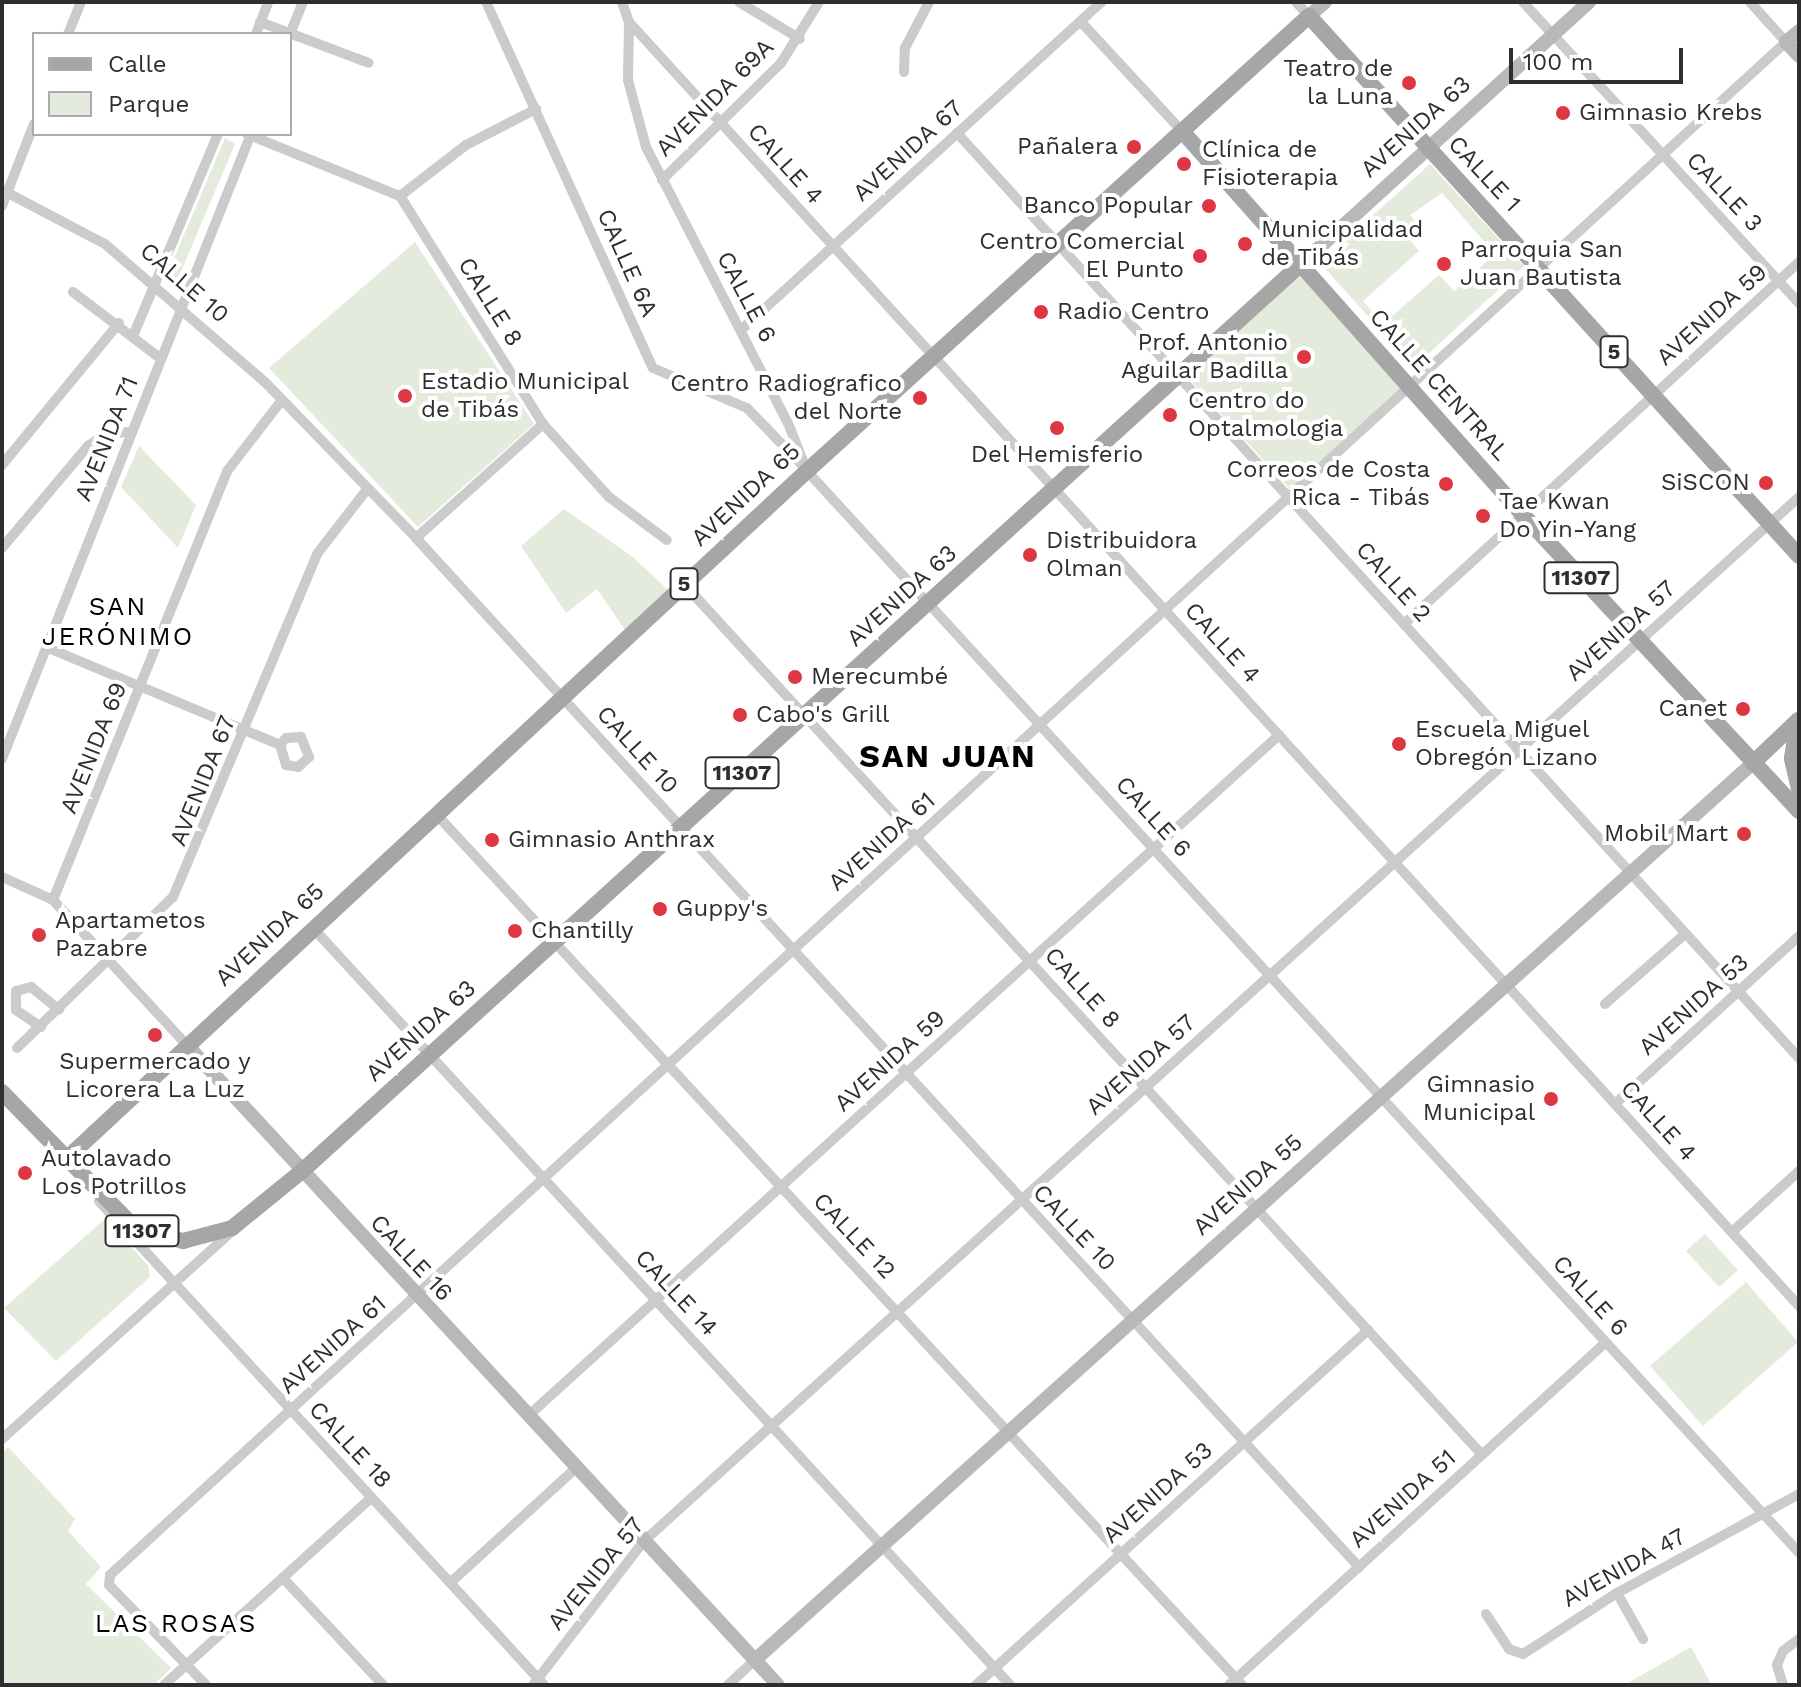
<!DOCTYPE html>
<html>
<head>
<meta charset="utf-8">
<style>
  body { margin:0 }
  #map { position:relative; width:1801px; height:1687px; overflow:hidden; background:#fff; font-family:"Work Sans",sans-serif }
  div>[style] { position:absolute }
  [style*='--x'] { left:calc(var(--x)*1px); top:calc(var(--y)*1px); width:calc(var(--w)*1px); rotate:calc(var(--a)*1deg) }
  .green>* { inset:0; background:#e4ebdc }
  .street>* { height:10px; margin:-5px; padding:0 5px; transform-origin:5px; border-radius:5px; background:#cbcbcb }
  .secondary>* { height:14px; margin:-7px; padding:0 7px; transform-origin:7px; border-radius:7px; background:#b8b8b8 }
  .primary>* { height:16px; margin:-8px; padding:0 8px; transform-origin:8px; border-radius:8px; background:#a6a6a6 }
  .dots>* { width:22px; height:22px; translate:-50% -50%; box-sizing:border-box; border:4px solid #fff; border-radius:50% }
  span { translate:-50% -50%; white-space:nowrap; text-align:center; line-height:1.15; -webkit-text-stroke:8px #fff; paint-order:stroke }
  .shield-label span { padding:2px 6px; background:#fff; border:2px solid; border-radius:6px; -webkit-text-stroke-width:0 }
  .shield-label { font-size:22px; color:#2e2e2e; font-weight:700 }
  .poi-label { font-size:24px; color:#2e2e2e }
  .right { translate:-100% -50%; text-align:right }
  .left { translate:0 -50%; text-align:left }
  .street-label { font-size:24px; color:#2e2e2e }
  .neighbourhood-label { font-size:26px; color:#000; letter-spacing:2px }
  .district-label { font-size:32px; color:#000; font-weight:700; letter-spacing:2px }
  .frame { position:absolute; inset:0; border:4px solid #2e2e2e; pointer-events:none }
  .legend { position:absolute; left:32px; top:32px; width:260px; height:104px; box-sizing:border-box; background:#fff; border:2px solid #ababab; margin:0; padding:10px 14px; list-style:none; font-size:24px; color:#2e2e2e }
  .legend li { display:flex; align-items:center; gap:16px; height:40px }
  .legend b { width:40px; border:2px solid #ababab }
  .scale { position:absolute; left:1509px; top:48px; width:174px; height:36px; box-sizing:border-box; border:4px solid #2e2e2e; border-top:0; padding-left:10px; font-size:24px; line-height:28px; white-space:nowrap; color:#2e2e2e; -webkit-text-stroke:6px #fff; paint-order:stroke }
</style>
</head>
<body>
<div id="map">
  <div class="green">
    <i style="clip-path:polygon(225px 138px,235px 144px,177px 281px,167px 275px)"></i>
    <i style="clip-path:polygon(evenodd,1430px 164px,1524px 266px,1414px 367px,1320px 263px,1430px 164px,1442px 193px,1495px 254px,1454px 291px,1439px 275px,1383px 324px,1363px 301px,1419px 251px,1409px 239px,1421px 228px,1410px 215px,1442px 193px)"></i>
    <i style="clip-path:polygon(415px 242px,534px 424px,418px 527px,269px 368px)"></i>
    <i style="clip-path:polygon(1299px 275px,1404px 392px,1294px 493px,1186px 376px)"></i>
    <i style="clip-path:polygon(139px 446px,196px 505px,178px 548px,121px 487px)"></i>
    <i style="clip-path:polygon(564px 509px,633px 557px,668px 590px,625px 630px,597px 589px,566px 613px,521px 546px)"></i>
    <i style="clip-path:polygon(105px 1219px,148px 1265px,150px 1277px,56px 1361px,4px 1308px)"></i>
    <i style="clip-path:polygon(1705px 1234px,1738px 1270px,1719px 1287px,1686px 1251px)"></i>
    <i style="clip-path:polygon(1746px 1282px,1798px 1342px,1703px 1426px,1650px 1366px)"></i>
    <i style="clip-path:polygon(8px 1447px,75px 1519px,68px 1531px,101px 1567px,86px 1584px,171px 1668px,154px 1685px,2px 1685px,2px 1453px)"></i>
    <i style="clip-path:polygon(1691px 1647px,1712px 1685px,1624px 1685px)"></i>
  </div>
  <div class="street">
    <i style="--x:486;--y:2;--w:402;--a:65.5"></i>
    <i style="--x:653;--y:368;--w:102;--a:23.1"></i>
    <i style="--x:747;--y:408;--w:78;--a:46"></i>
    <i style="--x:622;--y:2;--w:21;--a:71"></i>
    <i style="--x:629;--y:22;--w:1737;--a:47.66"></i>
    <i style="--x:739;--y:2;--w:71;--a:31.2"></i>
    <i style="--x:1296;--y:2;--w:19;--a:47"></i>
    <i style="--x:1523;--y:2;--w:408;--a:47.5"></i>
    <i style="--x:260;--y:22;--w:116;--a:20.6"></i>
    <i style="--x:629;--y:22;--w:58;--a:91"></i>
    <i style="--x:628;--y:80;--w:69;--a:75"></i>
    <i style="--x:646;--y:147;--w:310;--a:62.8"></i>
    <i style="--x:788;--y:423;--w:52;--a:68.4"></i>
    <i style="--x:807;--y:471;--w:1468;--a:47.48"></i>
    <i style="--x:1081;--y:22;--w:149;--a:47.2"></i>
    <i style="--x:68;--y:34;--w:35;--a:-68"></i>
    <i style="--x:256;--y:34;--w:34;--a:-69"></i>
    <i style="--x:290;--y:34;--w:35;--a:-68"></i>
    <i style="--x:904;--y:72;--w:24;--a:-88"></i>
    <i style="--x:905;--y:48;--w:52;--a:-62.4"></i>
    <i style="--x:957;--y:133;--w:1251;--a:47.69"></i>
    <i style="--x:247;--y:134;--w:165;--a:22.1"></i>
    <i style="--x:400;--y:196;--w:269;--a:57.9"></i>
    <i style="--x:543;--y:424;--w:98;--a:47.9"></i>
    <i style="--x:609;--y:497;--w:72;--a:36.6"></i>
    <i style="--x:662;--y:180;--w:167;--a:-44.5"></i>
    <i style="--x:781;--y:63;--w:72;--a:-58.1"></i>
    <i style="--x:2;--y:190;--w:116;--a:27.7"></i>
    <i style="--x:105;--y:244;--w:211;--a:40.8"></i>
    <i style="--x:265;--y:382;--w:217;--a:45.9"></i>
    <i style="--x:416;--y:538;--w:1396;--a:47.5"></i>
    <i style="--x:400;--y:196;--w:83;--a:-37.7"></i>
    <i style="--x:466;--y:145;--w:79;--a:-27.2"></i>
    <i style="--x:2;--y:206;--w:88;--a:-68.7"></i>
    <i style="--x:73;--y:292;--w:109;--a:37.2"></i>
    <i style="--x:741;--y:330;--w:488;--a:-42.3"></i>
    <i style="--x:133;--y:336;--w:219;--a:-67.2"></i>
    <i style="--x:2;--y:465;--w:184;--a:-50.5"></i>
    <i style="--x:416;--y:538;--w:171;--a:-41.9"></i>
    <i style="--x:2;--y:548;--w:133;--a:-49.9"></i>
    <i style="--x:88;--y:446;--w:22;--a:-34"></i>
    <i style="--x:106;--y:434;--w:25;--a:-5"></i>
    <i style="--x:684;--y:584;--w:1181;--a:47.5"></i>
    <i style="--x:1404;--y:624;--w:536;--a:-42.5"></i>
    <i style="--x:46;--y:647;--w:254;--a:22.7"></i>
    <i style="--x:280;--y:745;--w:21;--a:73"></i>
    <i style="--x:286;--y:765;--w:12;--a:9"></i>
    <i style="--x:298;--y:767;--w:15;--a:-42"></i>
    <i style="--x:309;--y:757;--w:22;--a:-112"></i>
    <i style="--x:301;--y:737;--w:15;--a:176"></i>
    <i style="--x:286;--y:738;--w:9;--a:131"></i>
    <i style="--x:2;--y:759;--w:673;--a:-68.28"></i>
    <i style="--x:436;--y:814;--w:1187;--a:47.22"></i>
    <i style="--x:2;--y:877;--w:56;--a:24.3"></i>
    <i style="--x:53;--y:900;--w:197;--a:47.3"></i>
    <i style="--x:53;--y:900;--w:464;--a:-67.9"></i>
    <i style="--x:228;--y:470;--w:88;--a:-52.4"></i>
    <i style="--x:313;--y:928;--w:1029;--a:47.36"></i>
    <i style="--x:1605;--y:1004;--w:106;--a:-41.2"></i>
    <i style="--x:41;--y:1027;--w:30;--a:-146"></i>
    <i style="--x:16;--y:1010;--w:19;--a:-90"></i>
    <i style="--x:16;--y:991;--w:16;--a:-15"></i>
    <i style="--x:31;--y:987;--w:36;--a:39"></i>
    <i style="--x:17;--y:1048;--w:217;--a:-44.1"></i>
    <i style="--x:173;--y:897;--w:372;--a:-67.2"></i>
    <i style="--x:317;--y:554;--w:83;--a:-52.3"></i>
    <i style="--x:1615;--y:1104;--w:249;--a:-42.4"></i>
    <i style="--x:99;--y:1201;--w:657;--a:47.4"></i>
    <i style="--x:1732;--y:1232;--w:91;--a:-42.3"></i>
    <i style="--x:528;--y:1416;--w:1014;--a:-42.2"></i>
    <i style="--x:2;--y:1439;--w:310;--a:-42.1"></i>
    <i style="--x:283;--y:1578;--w:146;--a:46.9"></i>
    <i style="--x:450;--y:1583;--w:171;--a:-42.4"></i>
    <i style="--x:1617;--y:1593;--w:53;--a:60.5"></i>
    <i style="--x:1486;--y:1614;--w:42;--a:56.7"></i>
    <i style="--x:1509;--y:1649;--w:15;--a:20"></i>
    <i style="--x:1523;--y:1654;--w:112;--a:-33"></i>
    <i style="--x:1617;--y:1593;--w:207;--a:-28.5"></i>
    <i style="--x:164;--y:1685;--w:279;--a:-42.1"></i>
    <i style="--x:206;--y:1685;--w:139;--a:-134.1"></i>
    <i style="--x:109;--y:1585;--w:10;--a:-84"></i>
    <i style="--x:110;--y:1575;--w:2271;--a:-42.45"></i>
    <i style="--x:1786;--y:42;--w:54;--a:-132"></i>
    <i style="--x:533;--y:1685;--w:182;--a:-52.4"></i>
    <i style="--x:644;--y:1541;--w:1557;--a:-42.11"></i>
    <i style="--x:728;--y:1685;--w:37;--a:-43"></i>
    <i style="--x:976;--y:1685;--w:529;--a:-42.16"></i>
    <i style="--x:1229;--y:1685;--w:508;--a:-42.29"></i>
    <i style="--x:1783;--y:1685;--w:21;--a:-107"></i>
    <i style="--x:1777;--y:1665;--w:15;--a:-67"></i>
    <i style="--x:1783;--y:1651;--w:20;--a:-37"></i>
  </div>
  <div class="secondary">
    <i style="--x:1309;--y:16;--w:21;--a:-41"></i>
    <i style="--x:1799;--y:31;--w:17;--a:140"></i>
    <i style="--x:1786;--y:42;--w:19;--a:47"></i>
    <i style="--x:1300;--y:265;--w:391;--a:-42.3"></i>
    <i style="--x:187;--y:1045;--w:871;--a:47.28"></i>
    <i style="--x:755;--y:1660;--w:1342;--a:-41.95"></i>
  </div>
  <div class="primary">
    <i style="--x:1182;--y:131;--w:514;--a:48.39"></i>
    <i style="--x:1523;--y:515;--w:405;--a:47"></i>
    <i style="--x:1798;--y:720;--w:39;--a:99"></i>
    <i style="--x:1792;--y:759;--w:31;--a:77"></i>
    <i style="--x:1753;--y:763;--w:58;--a:-43.6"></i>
    <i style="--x:2;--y:1092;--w:190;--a:45.6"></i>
    <i style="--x:135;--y:1228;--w:50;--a:15.2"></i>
    <i style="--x:183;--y:1241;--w:51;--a:-14.9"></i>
    <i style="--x:232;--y:1228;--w:89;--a:-39.1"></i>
    <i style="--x:301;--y:1172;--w:1349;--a:-42.24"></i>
    <i style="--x:65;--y:1160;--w:1013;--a:-42.88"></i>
    <i style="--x:807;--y:471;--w:678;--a:-42.19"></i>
    <i style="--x:1309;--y:16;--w:729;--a:47.78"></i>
  </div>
  <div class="dots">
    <i style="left:1409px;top:83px;background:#dd3742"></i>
    <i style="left:1563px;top:113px;background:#dd3742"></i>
    <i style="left:1134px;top:147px;background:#dd3742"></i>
    <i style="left:1184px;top:164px;background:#dd3742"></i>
    <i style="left:1209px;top:206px;background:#dd3742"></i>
    <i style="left:1245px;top:244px;background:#dd3742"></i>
    <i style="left:1200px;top:256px;background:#dd3742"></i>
    <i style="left:1444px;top:264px;background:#dd3742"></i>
    <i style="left:1041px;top:312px;background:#dd3742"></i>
    <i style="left:1304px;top:357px;background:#dd3742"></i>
    <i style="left:405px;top:396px;background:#dd3742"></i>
    <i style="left:920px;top:398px;background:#dd3742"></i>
    <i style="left:1170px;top:415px;background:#dd3742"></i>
    <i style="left:1057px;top:428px;background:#dd3742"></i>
    <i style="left:1766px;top:483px;background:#dd3742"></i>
    <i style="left:1446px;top:484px;background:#dd3742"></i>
    <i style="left:1483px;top:516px;background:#dd3742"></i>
    <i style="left:1030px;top:555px;background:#dd3742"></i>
    <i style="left:795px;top:677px;background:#dd3742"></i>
    <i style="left:1743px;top:709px;background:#dd3742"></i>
    <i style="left:740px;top:715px;background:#dd3742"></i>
    <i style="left:1399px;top:744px;background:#dd3742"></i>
    <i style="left:1744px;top:834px;background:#dd3742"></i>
    <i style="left:492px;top:840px;background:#dd3742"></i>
    <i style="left:660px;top:909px;background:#dd3742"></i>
    <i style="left:515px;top:931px;background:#dd3742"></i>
    <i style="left:39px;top:935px;background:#dd3742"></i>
    <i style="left:155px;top:1035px;background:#dd3742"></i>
    <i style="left:1551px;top:1099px;background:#dd3742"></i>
    <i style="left:25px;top:1173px;background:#dd3742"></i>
  </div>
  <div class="shield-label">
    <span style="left:1614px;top:352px">5</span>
    <span style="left:1581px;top:578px">11307</span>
    <span style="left:684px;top:584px">5</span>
    <span style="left:742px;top:773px">11307</span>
    <span style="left:142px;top:1231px">11307</span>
  </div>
  <div class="poi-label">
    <span class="right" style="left:1393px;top:83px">Teatro de<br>la Luna</span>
    <span class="left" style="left:1579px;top:113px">Gimnasio Krebs</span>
    <span class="right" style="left:1118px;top:147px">Pañalera</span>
    <span class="left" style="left:1202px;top:164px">Clínica de<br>Fisioterapia</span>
    <span class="right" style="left:1193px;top:206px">Banco Popular</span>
    <span class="left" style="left:1261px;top:244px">Municipalidad<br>de Tibás</span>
    <span class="right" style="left:1184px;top:256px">Centro Comercial<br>El Punto</span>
    <span class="left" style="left:1460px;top:264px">Parroquia San<br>Juan Bautista</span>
    <span class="left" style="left:1057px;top:312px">Radio Centro</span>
    <span class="right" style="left:1288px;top:357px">Prof. Antonio<br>Aguilar Badilla</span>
    <span class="left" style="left:421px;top:396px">Estadio Municipal<br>de Tibás</span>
    <span class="right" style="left:902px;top:398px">Centro Radiografico<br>del Norte</span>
    <span class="left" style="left:1188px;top:415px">Centro do<br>Optalmologia</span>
    <span style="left:1057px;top:455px">Del Hemisferio</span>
    <span class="right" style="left:1430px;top:484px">Correos de Costa<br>Rica - Tibás</span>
    <span class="right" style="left:1750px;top:483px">SiSCON</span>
    <span class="left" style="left:1499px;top:516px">Tae Kwan<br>Do Yin-Yang</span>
    <span class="left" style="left:1046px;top:555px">Distribuidora<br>Olman</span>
    <span class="left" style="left:811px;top:677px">Merecumbé</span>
    <span class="right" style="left:1727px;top:709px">Canet</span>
    <span class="left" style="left:756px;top:715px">Cabo's Grill</span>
    <span class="left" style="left:1415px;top:744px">Escuela Miguel<br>Obregón Lizano</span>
    <span class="right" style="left:1728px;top:834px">Mobil Mart</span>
    <span class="left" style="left:508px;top:840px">Gimnasio Anthrax</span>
    <span class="left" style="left:676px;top:909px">Guppy's</span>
    <span class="left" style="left:55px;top:935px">Apartametos<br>Pazabre</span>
    <span class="left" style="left:531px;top:931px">Chantilly</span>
    <span style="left:155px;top:1076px">Supermercado y<br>Licorera La Luz</span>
    <span class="right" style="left:1535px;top:1099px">Gimnasio<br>Municipal</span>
    <span class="left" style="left:41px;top:1173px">Autolavado<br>Los Potrillos</span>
  </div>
  <div class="street-label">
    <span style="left:715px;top:98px;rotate:-45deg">AVENIDA 69A</span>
    <span style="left:1416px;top:127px;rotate:-42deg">AVENIDA 63</span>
    <span style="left:908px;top:151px;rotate:-42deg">AVENIDA 67</span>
    <span style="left:785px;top:164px;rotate:48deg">CALLE 4</span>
    <span style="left:1484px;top:174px;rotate:47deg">CALLE 1</span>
    <span style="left:1724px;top:192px;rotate:47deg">CALLE 3</span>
    <span style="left:627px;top:263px;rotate:66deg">CALLE 6A</span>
    <span style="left:184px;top:283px;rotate:41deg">CALLE 10</span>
    <span style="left:746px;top:297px;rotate:62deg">CALLE 6</span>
    <span style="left:490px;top:302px;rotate:58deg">CALLE 8</span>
    <span style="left:1712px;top:315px;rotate:-42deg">AVENIDA 59</span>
    <span style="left:1439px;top:385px;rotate:48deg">CALLE CENTRAL</span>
    <span style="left:107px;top:439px;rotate:-68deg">AVENIDA 71</span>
    <span style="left:746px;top:495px;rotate:-43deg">AVENIDA 65</span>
    <span style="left:1393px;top:582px;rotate:48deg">CALLE 2</span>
    <span style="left:902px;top:596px;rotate:-42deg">AVENIDA 63</span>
    <span style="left:1621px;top:631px;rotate:-42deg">AVENIDA 57</span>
    <span style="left:1222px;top:643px;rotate:48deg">CALLE 4</span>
    <span style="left:94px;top:748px;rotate:-68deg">AVENIDA 69</span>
    <span style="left:637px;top:750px;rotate:48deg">CALLE 10</span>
    <span style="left:203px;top:781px;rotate:-68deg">AVENIDA 67</span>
    <span style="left:1153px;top:817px;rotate:48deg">CALLE 6</span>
    <span style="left:882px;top:842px;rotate:-42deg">AVENIDA 61</span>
    <span style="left:270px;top:935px;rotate:-43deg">AVENIDA 65</span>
    <span style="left:1082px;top:988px;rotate:48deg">CALLE 8</span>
    <span style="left:1694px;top:1005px;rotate:-42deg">AVENIDA 53</span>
    <span style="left:421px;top:1031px;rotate:-42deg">AVENIDA 63</span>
    <span style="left:890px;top:1061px;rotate:-42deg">AVENIDA 59</span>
    <span style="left:1141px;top:1065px;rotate:-42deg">AVENIDA 57</span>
    <span style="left:1658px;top:1121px;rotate:48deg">CALLE 4</span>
    <span style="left:1248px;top:1185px;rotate:-42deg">AVENIDA 55</span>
    <span style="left:1074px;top:1228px;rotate:47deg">CALLE 10</span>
    <span style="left:854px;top:1236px;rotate:47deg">CALLE 12</span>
    <span style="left:411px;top:1258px;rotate:47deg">CALLE 16</span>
    <span style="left:676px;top:1293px;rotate:47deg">CALLE 14</span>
    <span style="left:1590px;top:1296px;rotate:48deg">CALLE 6</span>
    <span style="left:333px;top:1345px;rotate:-42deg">AVENIDA 61</span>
    <span style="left:350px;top:1445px;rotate:47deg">CALLE 18</span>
    <span style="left:1158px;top:1493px;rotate:-42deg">AVENIDA 53</span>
    <span style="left:1403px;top:1499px;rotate:-42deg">AVENIDA 51</span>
    <span style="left:1624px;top:1568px;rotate:-29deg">AVENIDA 47</span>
    <span style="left:596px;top:1574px;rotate:-51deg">AVENIDA 57</span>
  </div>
  <div class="neighbourhood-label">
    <span style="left:118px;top:622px">SAN<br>JERÓNIMO</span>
    <span style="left:176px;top:1624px">LAS ROSAS</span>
  </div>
  <div class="district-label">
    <span style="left:948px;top:756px">SAN JUAN</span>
  </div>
  <div class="frame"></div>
  <ul class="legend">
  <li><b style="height:10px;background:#a6a6a6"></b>Calle</li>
  <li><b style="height:22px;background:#e4ebdc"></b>Parque</li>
  </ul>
  <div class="scale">100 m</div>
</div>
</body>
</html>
